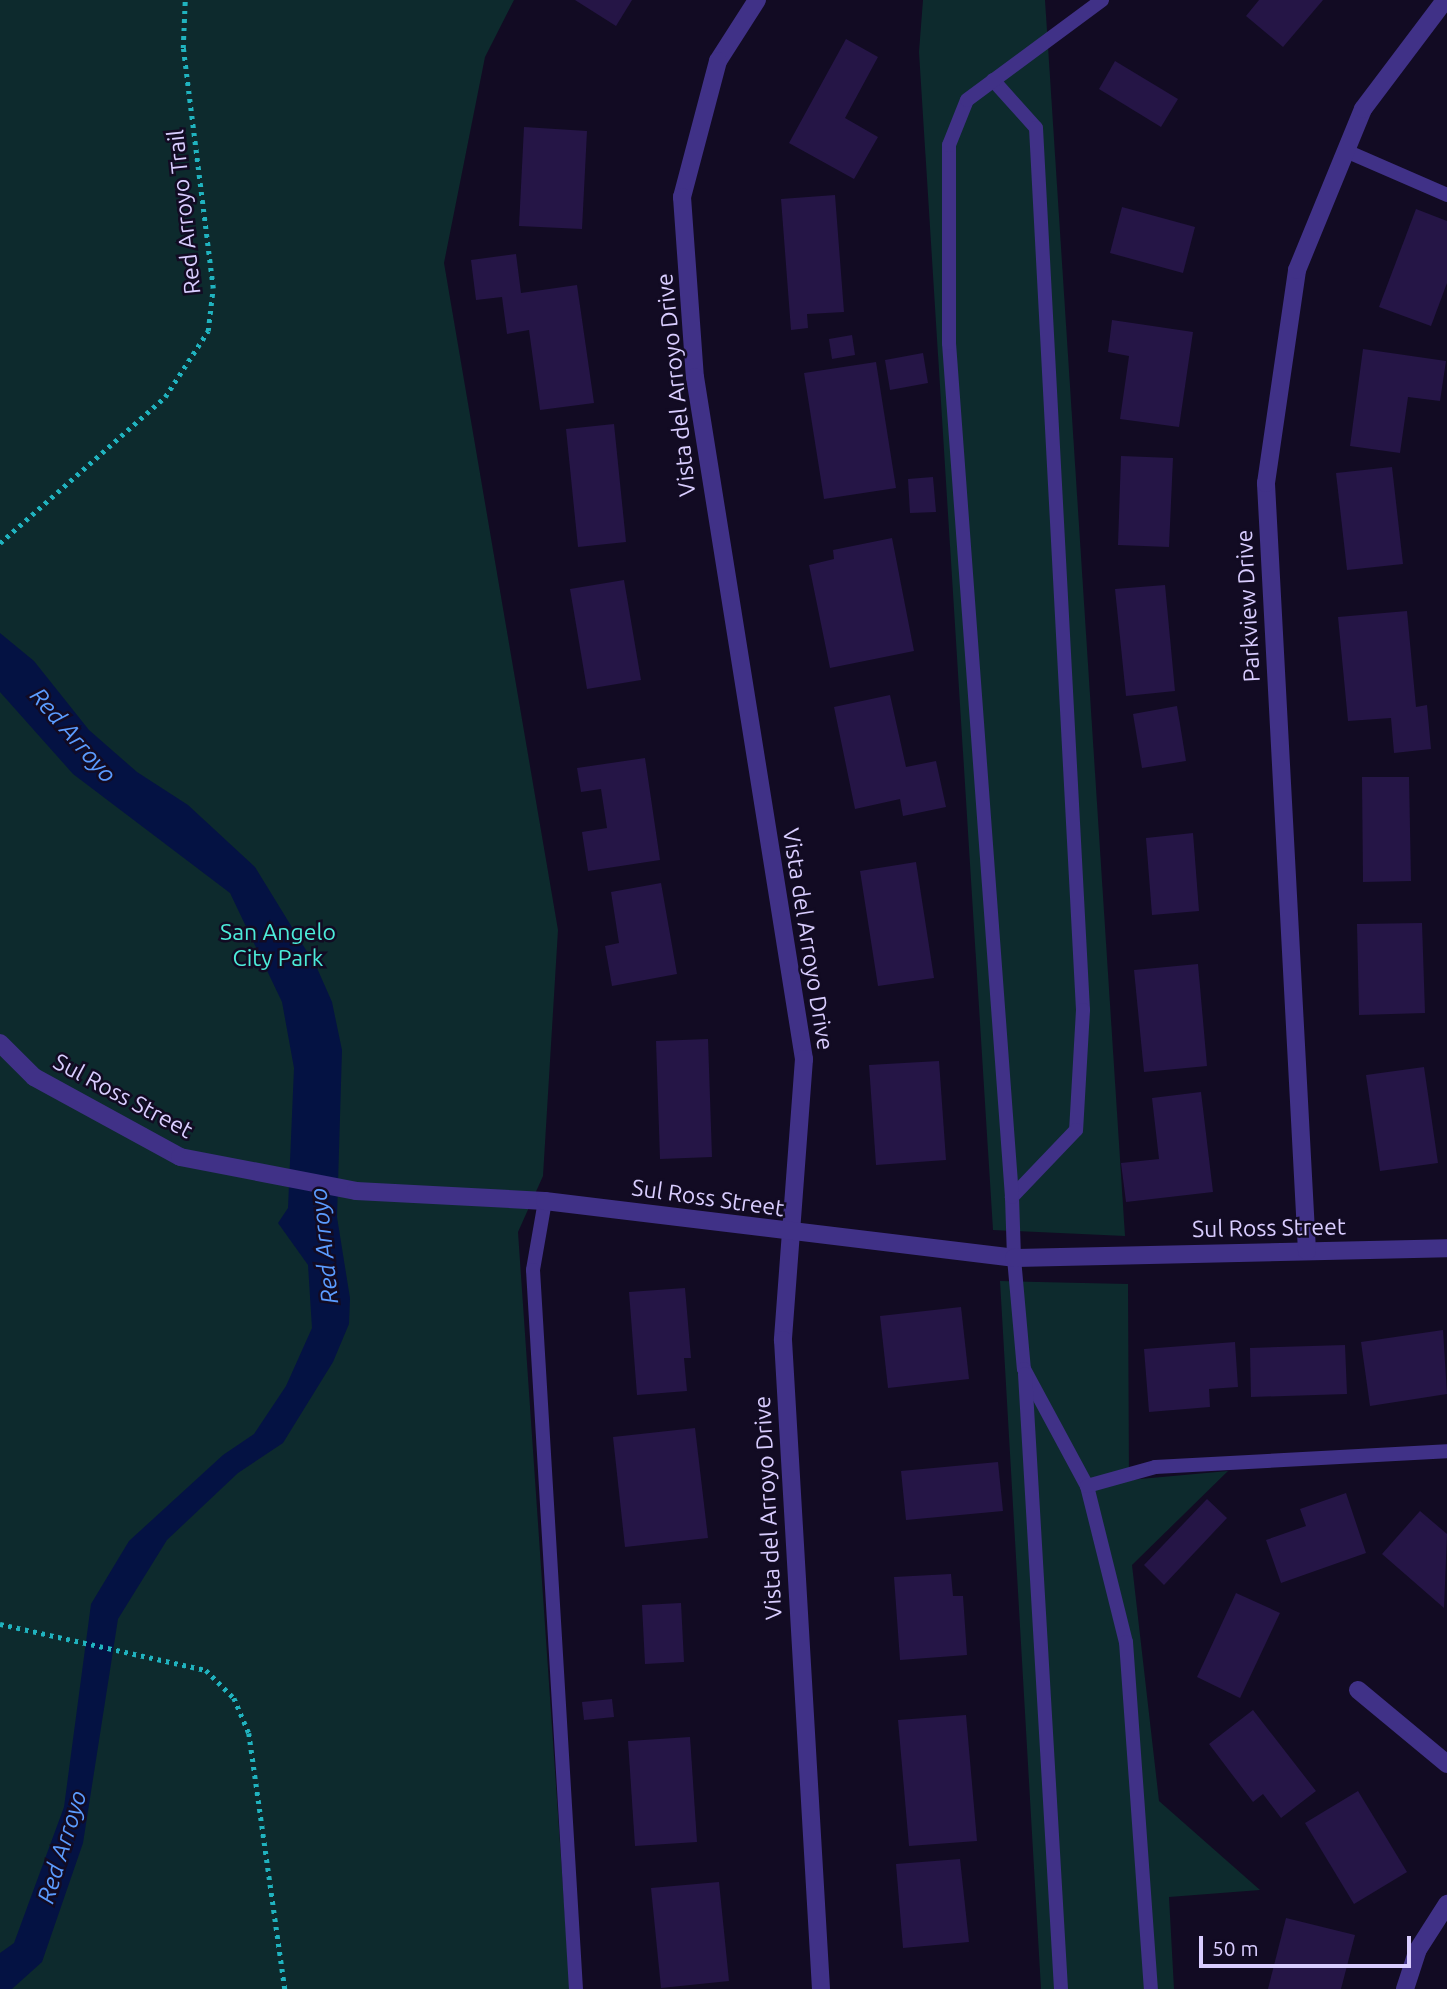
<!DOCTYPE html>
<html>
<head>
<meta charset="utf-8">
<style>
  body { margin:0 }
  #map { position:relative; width:1447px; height:1989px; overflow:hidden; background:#120b23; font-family:Ubuntu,sans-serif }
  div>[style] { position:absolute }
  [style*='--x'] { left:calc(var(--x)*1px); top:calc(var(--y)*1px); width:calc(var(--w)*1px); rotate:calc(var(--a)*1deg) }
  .green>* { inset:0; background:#0d2a2d }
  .water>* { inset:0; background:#041243 }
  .building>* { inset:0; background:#251546 }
  .path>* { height:4.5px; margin-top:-2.25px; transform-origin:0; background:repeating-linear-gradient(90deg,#20b3bf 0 3.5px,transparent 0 8.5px) }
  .lane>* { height:14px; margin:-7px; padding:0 7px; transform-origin:7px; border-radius:7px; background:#403187 }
  .street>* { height:18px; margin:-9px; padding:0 9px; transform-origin:9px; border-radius:9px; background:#403187 }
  span { translate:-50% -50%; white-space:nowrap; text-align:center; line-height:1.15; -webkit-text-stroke:5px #120b23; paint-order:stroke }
  .street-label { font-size:23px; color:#d9cdff }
  .park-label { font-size:23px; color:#4cecda }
  .water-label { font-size:24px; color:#5b9cff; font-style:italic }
  .scale { position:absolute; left:1199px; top:1936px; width:212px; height:32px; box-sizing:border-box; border:4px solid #d9cdff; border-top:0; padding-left:9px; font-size:21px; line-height:24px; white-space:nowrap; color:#d9cdff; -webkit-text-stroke:5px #120b23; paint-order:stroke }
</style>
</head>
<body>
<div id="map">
  <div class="green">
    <i style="clip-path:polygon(0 0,514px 0,485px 57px,444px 263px,558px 930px,543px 1176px,518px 1232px,570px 1989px,0 1989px)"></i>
    <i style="clip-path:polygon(923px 0,1045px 0,1125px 1236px,993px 1230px,919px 52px)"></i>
    <i style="clip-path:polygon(1000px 1281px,1128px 1284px,1129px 1480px,1228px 1471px,1132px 1565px,1159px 1801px,1260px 1890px,1169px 1897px,1174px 1989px,1041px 1989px)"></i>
  </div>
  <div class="water">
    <i style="clip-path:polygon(0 633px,34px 661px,89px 730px,137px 772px,188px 805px,255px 867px,317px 968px,332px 1002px,342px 1050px,337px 1217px,350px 1298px,349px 1324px,333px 1362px,283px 1443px,238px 1473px,167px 1540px,118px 1619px,83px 1843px,42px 1962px,12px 1989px,0 1989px,0 1953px,14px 1943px,64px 1807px,91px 1604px,129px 1541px,223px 1455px,254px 1434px,286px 1386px,312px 1328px,308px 1265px,278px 1223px,288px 1208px,294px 1068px,282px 1002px,230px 893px,73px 774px,0 692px)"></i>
  </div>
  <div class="building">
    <i style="clip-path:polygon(575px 0,632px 0,616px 26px)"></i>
    <i style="clip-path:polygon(1259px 0,1323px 0,1283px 47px,1246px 16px)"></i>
    <i style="clip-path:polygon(846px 39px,878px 57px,845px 118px,878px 137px,854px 179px,789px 143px)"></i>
    <i style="clip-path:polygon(1115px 61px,1178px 99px,1161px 127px,1099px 89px)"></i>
    <i style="clip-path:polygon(524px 127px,587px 131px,582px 229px,519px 226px)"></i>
    <i style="clip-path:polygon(835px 195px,844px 312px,807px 314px,808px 328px,791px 330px,781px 199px)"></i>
    <i style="clip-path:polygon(1122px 207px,1195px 227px,1183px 273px,1110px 253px)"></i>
    <i style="clip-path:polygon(1416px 209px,1447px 221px,1447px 283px,1431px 326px,1379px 307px)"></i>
    <i style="clip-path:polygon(516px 254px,521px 293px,577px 285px,594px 403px,540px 410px,529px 330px,507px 334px,502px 297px,476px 300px,471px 260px)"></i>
    <i style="clip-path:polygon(1112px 320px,1193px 332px,1179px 427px,1120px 419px,1129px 356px,1108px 352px)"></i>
    <i style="clip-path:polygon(852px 335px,855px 355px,832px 359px,829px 339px)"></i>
    <i style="clip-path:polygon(1363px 349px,1446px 361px,1440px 401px,1408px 397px,1400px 453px,1350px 446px)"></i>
    <i style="clip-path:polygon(923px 353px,928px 383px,890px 390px,885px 360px)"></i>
    <i style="clip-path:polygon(876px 362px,896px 488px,824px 499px,804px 373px)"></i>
    <i style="clip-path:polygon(614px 424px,626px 542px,578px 547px,566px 429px)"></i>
    <i style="clip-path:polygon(1121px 456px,1173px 458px,1169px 547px,1118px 545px)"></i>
    <i style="clip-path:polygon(1392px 467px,1403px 564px,1347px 570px,1336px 473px)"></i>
    <i style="clip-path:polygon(933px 477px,936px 512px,910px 513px,908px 479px)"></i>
    <i style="clip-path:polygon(892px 538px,914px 651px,830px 668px,809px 565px,834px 559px,833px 550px)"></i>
    <i style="clip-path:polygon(624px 580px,641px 680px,587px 689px,570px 589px)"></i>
    <i style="clip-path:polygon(1165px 585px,1175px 691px,1126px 696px,1115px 589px)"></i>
    <i style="clip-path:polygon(1407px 611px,1416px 707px,1427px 705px,1431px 749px,1394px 753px,1391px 718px,1348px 721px,1338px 617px)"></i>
    <i style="clip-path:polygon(890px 695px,906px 767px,936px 761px,946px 807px,903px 816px,900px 799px,855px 809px,834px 707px)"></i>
    <i style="clip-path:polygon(1177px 706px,1186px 761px,1142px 768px,1133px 714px)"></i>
    <i style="clip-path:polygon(645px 758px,660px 860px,588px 871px,582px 832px,607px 828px,601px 789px,581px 792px,577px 768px)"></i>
    <i style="clip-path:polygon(1362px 777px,1409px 777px,1411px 881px,1363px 882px)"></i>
    <i style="clip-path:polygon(1193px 833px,1199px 911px,1152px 915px,1146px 838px)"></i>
    <i style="clip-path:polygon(916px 862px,934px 978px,878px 986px,860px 871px)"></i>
    <i style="clip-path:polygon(661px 883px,677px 974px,612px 986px,605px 946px,619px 943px,611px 892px)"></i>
    <i style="clip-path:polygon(1422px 923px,1425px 1013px,1359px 1015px,1357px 924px)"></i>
    <i style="clip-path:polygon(1198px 964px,1207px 1066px,1144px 1072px,1134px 970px)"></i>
    <i style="clip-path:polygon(708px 1039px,712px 1157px,660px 1159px,656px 1041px)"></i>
    <i style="clip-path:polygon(939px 1061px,946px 1160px,876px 1165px,869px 1065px)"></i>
    <i style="clip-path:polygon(1424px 1067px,1438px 1163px,1380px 1171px,1366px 1075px)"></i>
    <i style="clip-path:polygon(1201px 1092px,1213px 1192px,1126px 1202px,1121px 1163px,1159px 1159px,1152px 1098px)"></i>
    <i style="clip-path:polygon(685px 1288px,691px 1358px,684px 1358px,687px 1391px,637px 1395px,629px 1292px)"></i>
    <i style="clip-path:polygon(961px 1307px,969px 1379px,888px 1388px,880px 1316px)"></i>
    <i style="clip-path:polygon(1443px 1330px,1447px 1394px,1370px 1406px,1361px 1342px)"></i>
    <i style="clip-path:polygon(1235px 1342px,1238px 1387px,1209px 1389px,1210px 1407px,1149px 1412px,1144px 1349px)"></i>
    <i style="clip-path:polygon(1345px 1345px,1347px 1394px,1251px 1397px,1250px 1348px)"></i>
    <i style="clip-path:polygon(695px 1428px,708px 1538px,625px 1547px,613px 1437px)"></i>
    <i style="clip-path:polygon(998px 1462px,1003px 1511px,906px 1520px,901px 1471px)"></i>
    <i style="clip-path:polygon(1346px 1493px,1366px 1553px,1281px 1583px,1266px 1540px,1306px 1526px,1300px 1509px)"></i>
    <i style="clip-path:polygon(1207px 1499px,1227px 1518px,1164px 1585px,1144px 1565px)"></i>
    <i style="clip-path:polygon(1420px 1511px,1447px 1534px,1444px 1608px,1382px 1554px)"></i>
    <i style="clip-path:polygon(951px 1574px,953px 1596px,963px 1596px,967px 1655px,900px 1660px,894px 1577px)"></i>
    <i style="clip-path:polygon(1236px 1593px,1280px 1613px,1240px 1698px,1197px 1677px)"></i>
    <i style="clip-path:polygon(681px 1603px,684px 1662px,645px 1664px,642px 1605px)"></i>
    <i style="clip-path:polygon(612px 1699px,614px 1717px,584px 1720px,582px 1702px)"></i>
    <i style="clip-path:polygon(1253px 1710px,1316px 1791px,1281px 1818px,1263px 1794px,1253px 1802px,1209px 1744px)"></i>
    <i style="clip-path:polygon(966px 1715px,977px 1841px,909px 1846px,898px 1720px)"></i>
    <i style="clip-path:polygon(690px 1737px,697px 1842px,635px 1846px,628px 1741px)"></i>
    <i style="clip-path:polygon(1358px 1791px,1407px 1872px,1354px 1904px,1305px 1823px)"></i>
    <i style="clip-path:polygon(960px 1859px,969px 1942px,903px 1948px,896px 1864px)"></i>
    <i style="clip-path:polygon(719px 1882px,729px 1981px,661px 1988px,651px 1888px)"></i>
    <i style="clip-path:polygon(1286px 1918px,1355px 1935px,1341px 1989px,1268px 1989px)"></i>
  </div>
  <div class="path">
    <i style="--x:0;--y:543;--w:220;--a:-41.5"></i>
    <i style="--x:165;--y:397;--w:79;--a:-56.9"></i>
    <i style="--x:208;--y:331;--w:43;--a:-83.4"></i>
    <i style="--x:213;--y:288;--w:242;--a:-97.1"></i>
    <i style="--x:183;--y:48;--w:48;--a:-87.6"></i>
    <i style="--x:0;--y:1624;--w:211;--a:12.6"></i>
    <i style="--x:206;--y:1670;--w:40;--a:45"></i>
    <i style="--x:234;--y:1698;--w:38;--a:67"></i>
    <i style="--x:249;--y:1733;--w:259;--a:82"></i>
  </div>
  <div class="lane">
    <i style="--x:993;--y:80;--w:64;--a:48.1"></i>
    <i style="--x:1036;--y:128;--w:883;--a:86.95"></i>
    <i style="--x:1083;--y:1010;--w:120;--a:93.3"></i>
    <i style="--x:1076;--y:1130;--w:93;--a:133.7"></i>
    <i style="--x:1012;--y:1197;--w:61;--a:88.1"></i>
    <i style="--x:1014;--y:1258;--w:111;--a:84.9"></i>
    <i style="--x:1024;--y:1369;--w:133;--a:61.7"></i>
    <i style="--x:1087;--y:1486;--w:161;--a:76"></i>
    <i style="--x:1126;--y:1642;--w:348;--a:85.9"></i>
    <i style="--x:1346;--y:151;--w:110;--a:23.5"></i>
    <i style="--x:1012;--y:1197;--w:856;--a:-94.22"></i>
    <i style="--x:949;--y:343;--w:198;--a:-90"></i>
    <i style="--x:949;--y:145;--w:48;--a:-68.2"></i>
    <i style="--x:967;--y:100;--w:168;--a:-36.5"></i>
    <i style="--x:545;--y:1201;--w:70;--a:99.9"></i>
    <i style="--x:533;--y:1270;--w:720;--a:86.58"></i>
    <i style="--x:1025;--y:1374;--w:616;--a:86.65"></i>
    <i style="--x:1087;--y:1486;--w:71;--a:-15.6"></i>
    <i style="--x:1155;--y:1467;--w:292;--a:-3.1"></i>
  </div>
  <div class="street">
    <i style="--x:757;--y:0;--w:72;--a:122.6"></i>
    <i style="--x:718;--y:61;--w:141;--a:104.8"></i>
    <i style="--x:682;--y:197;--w:180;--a:85.9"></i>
    <i style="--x:695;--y:377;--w:691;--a:80.92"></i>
    <i style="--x:804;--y:1059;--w:282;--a:94.3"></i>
    <i style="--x:783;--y:1340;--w:650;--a:86.65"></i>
    <i style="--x:0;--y:1043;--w:48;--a:45"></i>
    <i style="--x:34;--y:1077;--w:166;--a:28.7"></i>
    <i style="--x:180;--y:1157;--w:179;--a:10.9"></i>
    <i style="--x:356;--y:1191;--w:189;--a:3"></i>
    <i style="--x:545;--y:1201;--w:472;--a:6.9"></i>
    <i style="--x:1014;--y:1258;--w:433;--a:-1.3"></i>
    <i style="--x:1307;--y:1251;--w:769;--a:-93.06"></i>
    <i style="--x:1266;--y:483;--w:215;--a:-81.7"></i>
    <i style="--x:1297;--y:270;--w:174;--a:-67.7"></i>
    <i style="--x:1363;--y:109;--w:136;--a:-53"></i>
    <i style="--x:1358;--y:1690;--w:116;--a:39.7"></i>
    <i style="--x:1405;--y:1989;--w:40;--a:-72"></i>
    <i style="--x:1417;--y:1951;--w:56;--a:-57.4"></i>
  </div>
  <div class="street-label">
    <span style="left:184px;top:212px;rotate:-96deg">Red Arroyo Trail</span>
    <span style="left:676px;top:385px;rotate:-96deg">Vista del Arroyo Drive</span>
    <span style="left:1248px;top:606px;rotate:-93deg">Parkview Drive</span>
    <span style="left:808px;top:939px;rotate:81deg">Vista del Arroyo Drive</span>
    <span style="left:123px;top:1096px;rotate:28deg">Sul Ross Street</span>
    <span style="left:708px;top:1198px;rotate:8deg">Sul Ross Street</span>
    <span style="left:1269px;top:1228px;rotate:-1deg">Sul Ross Street</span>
    <span style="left:768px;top:1508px;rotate:-93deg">Vista del Arroyo Drive</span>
  </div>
  <div class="park-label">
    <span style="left:278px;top:945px">San Angelo<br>City Park</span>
  </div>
  <div class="water-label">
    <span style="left:73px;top:735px;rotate:49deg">Red Arroyo</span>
    <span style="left:324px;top:1246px;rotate:-96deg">Red Arroyo</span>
    <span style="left:62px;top:1847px;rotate:-73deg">Red Arroyo</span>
  </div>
  <div class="scale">50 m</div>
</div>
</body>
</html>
